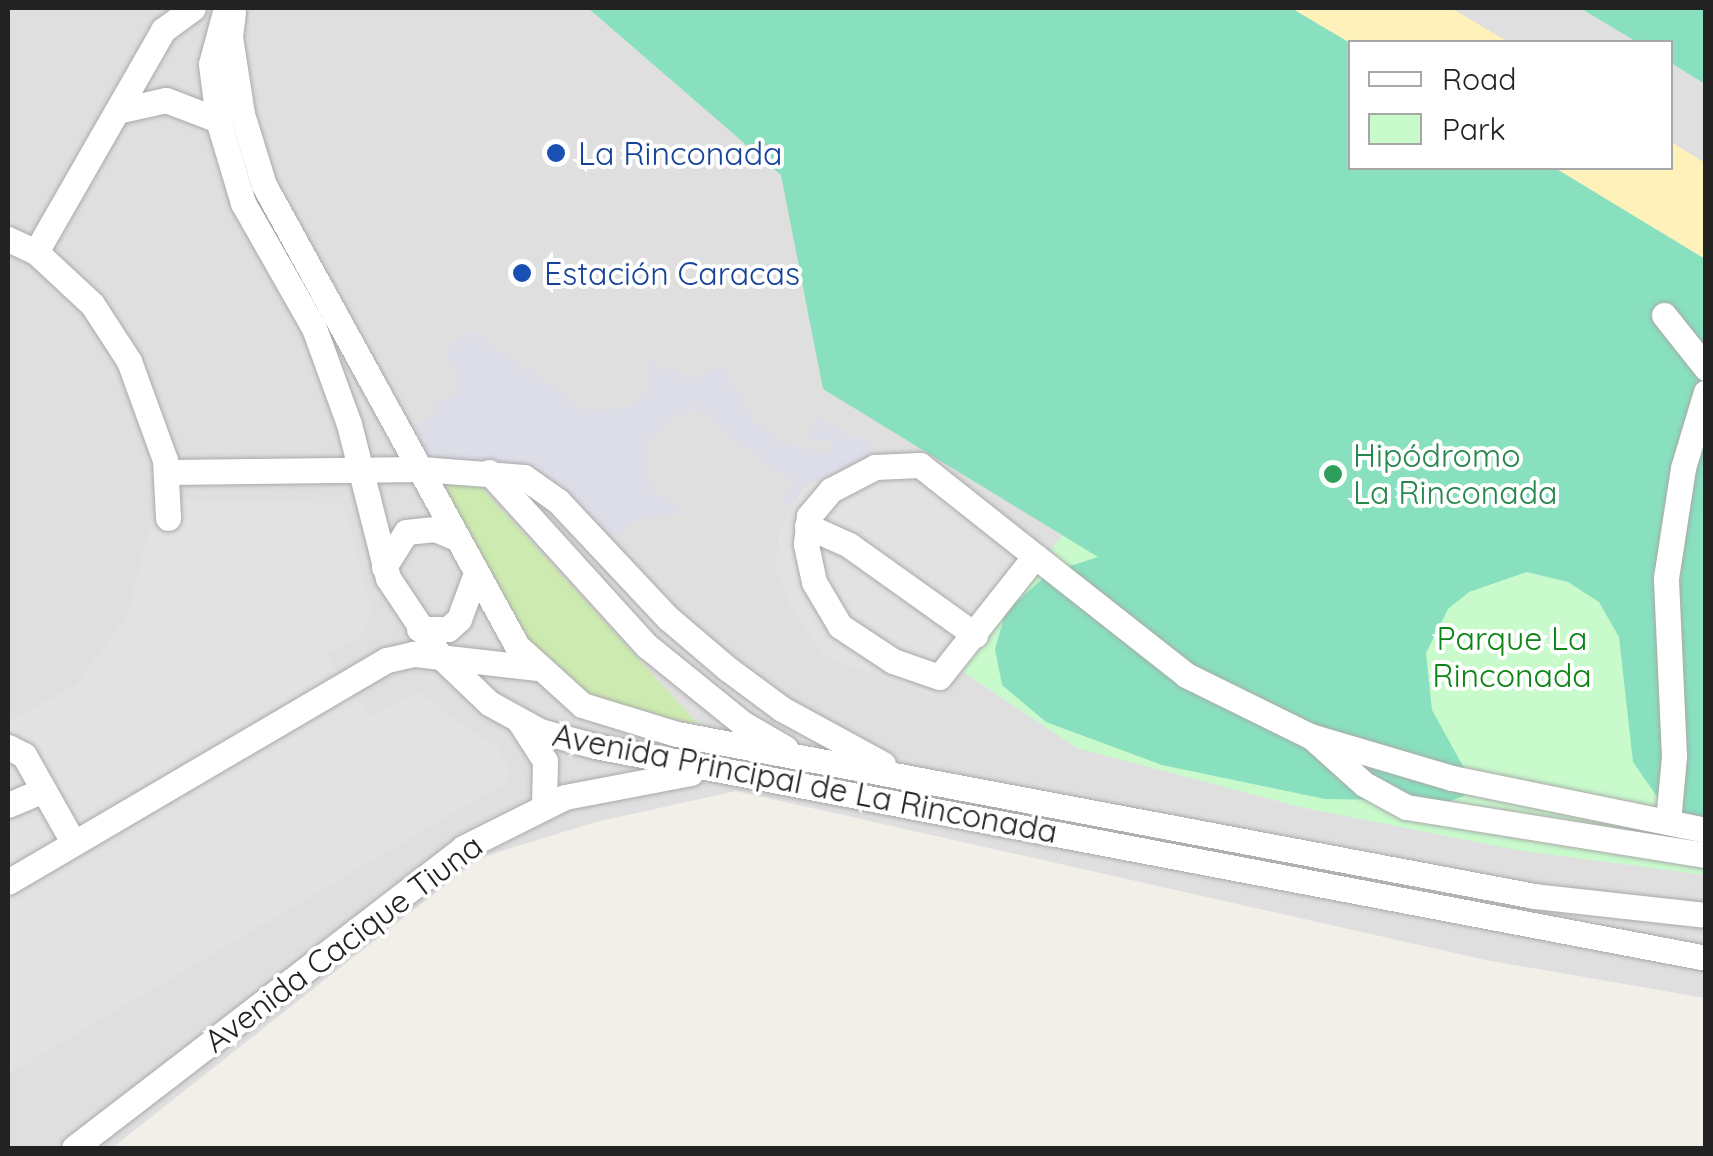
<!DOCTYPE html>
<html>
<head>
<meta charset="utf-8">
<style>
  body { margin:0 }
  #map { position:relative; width:1713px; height:1156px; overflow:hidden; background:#f2efe9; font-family:Quicksand,sans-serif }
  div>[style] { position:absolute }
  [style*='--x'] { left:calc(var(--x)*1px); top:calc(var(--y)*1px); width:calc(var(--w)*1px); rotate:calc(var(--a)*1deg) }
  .residential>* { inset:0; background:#e0dfdf }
  .grass>* { inset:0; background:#cdebb0 }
  .sand>* { inset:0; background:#fff1ba }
  .park>* { inset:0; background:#c8facc }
  .pitch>* { inset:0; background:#88e0be }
  .parking>* { inset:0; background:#e2e2e2 }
  .plaza>* { inset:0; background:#dddde8 }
  .roads { filter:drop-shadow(0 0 2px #a9a9a9) drop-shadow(0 0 2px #a9a9a9) }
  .minor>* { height:25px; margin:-12.5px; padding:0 12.5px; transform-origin:12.5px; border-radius:12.5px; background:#fff }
  .dots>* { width:28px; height:28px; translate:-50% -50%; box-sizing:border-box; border:5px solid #fff; border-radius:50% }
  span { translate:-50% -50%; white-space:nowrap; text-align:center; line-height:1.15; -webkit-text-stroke:8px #fff; paint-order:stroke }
  .transit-label { font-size:32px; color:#164399 }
  .left { translate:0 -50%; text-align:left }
  .leisure-label { font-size:32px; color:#27864d }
  .park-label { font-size:32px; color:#0c8416 }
  .street-label { font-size:32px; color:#222 }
  .frame { position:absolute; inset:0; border:10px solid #222; pointer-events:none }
  .legend { position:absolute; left:1348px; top:40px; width:325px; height:130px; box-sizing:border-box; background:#fff; border:2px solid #a7a7a7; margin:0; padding:12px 18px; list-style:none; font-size:30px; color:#222 }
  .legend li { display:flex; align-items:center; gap:20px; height:50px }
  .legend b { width:50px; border:2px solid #a7a7a7 }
</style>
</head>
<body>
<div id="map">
  <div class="residential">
    <i style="clip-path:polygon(evenodd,8px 8px,1705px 8px,1705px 998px,1486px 960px,736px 791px,596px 822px,479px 858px,112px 1148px,8px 1148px,8px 8px,1350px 42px,1670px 42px,1670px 168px,1350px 168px,1350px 42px)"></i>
  </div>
  <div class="grass">
    <i style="clip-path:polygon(434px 477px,477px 483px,698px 724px,606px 705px,570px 685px,541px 658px,502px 603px)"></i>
  </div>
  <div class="sand">
    <i style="clip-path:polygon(1291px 8px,1451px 8px,1508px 42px,1350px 43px)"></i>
    <i style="clip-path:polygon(1671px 142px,1705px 163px,1705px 259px,1555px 168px,1670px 168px)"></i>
  </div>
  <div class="park">
    <i style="clip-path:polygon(1705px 492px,1705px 875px,1517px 850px,1300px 807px,1077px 748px,962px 671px,1077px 515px)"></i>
  </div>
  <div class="pitch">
    <i style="clip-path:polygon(588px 8px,1291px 8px,1350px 43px,1350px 168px,1555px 168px,1705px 259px,1705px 866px,1633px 762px,1619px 637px,1599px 602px,1568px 582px,1527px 572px,1469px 592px,1448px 609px,1426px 653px,1432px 710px,1470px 779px,1464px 796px,1450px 801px,1325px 799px,1162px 765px,1046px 722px,1002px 685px,995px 649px,1006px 611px,1049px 573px,1098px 557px,823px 389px,781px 175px)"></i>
    <i style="clip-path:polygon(1580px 8px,1705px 8px,1705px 84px,1671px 63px,1670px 42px,1637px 42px)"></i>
  </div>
  <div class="parking">
    <i style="clip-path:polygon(882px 454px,901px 455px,1043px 555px,938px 699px,824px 656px,790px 606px,776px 570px,779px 530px,806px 485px)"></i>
    <i style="clip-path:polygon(156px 500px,343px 503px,372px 612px,364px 634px,327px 655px,370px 716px,417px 692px,498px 748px,511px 773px,505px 783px,8px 1074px,8px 721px,76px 685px,127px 616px)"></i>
  </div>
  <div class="plaza">
    <i style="clip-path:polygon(474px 332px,587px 411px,634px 405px,649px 386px,650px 361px,691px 379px,722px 367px,755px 422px,779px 442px,826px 454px,832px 442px,809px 439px,817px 417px,852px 438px,869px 440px,873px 456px,806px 485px,789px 508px,781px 505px,793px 484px,694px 407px,660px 428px,642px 451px,652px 488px,684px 513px,642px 518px,599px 544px,524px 477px,421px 469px,398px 427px,420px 424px,435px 414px,437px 400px,458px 394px,460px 375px,447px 359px,449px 343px)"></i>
  </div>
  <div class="roads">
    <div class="minor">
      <i style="--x:226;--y:8;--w:58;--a:105"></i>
      <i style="--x:211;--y:64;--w:56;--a:82.9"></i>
      <i style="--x:218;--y:120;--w:87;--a:73.2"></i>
      <i style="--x:243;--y:203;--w:144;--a:60.4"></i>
      <i style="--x:314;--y:328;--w:102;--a:70"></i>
      <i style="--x:349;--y:424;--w:159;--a:75.8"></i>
      <i style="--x:388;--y:578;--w:94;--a:56.3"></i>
      <i style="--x:440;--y:656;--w:68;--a:43.8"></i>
      <i style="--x:489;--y:703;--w:58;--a:28.8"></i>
      <i style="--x:540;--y:731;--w:57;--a:15.3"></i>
      <i style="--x:595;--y:746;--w:1131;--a:10.8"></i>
      <i style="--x:233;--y:12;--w:25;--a:97"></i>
      <i style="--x:230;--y:37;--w:78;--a:81.1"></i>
      <i style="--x:242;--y:114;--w:74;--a:72.8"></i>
      <i style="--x:264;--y:185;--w:526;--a:61.24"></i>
      <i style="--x:517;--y:646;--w:88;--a:42.2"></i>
      <i style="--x:582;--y:705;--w:99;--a:17"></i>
      <i style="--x:677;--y:734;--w:872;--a:10.7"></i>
      <i style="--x:1534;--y:896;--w:173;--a:6.3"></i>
      <i style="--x:117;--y:111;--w:50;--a:-12.7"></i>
      <i style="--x:166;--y:100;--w:56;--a:21"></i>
      <i style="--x:8;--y:239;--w:31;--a:25"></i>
      <i style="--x:36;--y:252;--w:76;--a:42.9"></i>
      <i style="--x:92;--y:304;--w:68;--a:57"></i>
      <i style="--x:129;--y:361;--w:105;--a:70"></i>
      <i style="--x:165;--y:460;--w:58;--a:87"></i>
      <i style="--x:36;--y:252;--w:256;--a:-60.2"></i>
      <i style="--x:163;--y:30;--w:37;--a:-36"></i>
      <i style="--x:1664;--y:315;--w:68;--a:51.6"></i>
      <i style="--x:920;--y:465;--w:147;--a:38.4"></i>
      <i style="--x:1035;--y:556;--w:154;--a:128.4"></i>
      <i style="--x:939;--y:677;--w:49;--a:-160.8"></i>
      <i style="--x:893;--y:661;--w:64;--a:-146.6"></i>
      <i style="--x:840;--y:626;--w:51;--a:-120.6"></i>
      <i style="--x:814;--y:582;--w:39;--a:-102"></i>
      <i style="--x:806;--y:544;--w:28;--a:-84"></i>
      <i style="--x:809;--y:516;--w:34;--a:-50"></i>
      <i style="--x:831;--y:490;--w:50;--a:-27.6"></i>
      <i style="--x:875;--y:467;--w:45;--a:-2.5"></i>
      <i style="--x:168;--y:472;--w:253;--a:-0.7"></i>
      <i style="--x:421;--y:469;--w:103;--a:4.4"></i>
      <i style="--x:524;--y:477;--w:42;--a:35.2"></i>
      <i style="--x:558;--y:501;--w:161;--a:46.8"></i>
      <i style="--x:668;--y:618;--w:79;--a:40.4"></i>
      <i style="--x:728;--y:669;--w:67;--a:36.5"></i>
      <i style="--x:782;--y:709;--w:115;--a:28.6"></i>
      <i style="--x:489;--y:472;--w:235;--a:47.8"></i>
      <i style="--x:647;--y:646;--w:122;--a:39"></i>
      <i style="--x:742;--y:723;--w:50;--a:30.2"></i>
      <i style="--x:807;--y:526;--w:46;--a:24.3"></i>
      <i style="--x:849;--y:545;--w:155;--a:35.5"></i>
      <i style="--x:1035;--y:556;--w:192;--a:38.2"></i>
      <i style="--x:1186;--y:675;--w:138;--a:26.2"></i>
      <i style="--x:1310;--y:736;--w:148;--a:16.5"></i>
      <i style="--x:1452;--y:778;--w:259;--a:11.6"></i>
      <i style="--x:384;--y:567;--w:41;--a:-57.8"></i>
      <i style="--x:406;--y:532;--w:29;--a:-6"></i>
      <i style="--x:435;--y:529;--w:21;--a:23"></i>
      <i style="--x:419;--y:629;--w:29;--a:0"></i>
      <i style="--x:448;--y:629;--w:15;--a:-42"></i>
      <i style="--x:459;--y:619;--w:46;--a:-69.6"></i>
      <i style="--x:520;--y:722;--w:46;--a:57.3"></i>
      <i style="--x:545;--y:761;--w:43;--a:91.3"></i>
      <i style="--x:1314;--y:739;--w:67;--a:42"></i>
      <i style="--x:1364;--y:784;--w:48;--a:28.7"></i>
      <i style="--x:1406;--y:807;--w:304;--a:9.1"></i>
      <i style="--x:8;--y:747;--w:18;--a:27"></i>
      <i style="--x:24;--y:755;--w:100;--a:60.6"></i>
      <i style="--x:8;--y:805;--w:36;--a:-23"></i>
      <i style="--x:1668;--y:822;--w:66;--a:-84.8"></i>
      <i style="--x:1674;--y:756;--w:178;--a:-92.6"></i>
      <i style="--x:1666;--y:578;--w:111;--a:-81.2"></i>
      <i style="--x:1683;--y:468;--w:79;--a:-73.2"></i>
      <i style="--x:8;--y:882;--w:439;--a:-30.4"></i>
      <i style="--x:387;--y:660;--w:28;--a:-13"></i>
      <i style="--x:414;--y:654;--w:123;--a:6.5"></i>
      <i style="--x:74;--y:1148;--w:491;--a:-37.6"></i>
      <i style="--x:463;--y:848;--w:114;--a:-26.6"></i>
      <i style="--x:565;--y:797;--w:128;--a:-10.8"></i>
    </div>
  </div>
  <div class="dots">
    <i style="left:556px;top:153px;background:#1a4fb4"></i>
    <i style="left:522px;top:273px;background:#1a4fb4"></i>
    <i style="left:1333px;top:474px;background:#2e9e5b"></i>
  </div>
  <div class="transit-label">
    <span class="left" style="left:578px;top:153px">La Rinconada</span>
    <span class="left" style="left:544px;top:273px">Estación Caracas</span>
  </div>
  <div class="leisure-label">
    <span class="left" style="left:1353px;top:474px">Hipódromo<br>La Rinconada</span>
  </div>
  <div class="park-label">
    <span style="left:1512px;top:657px">Parque La<br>Rinconada</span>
  </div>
  <div class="street-label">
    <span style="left:805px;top:783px;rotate:11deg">Avenida Principal de La Rinconada</span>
    <span style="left:343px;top:943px;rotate:-37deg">Avenida Cacique Tiuna</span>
  </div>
  <div class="frame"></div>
  <ul class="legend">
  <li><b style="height:12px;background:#fff"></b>Road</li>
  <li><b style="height:28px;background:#c8facc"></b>Park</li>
  </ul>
</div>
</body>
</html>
